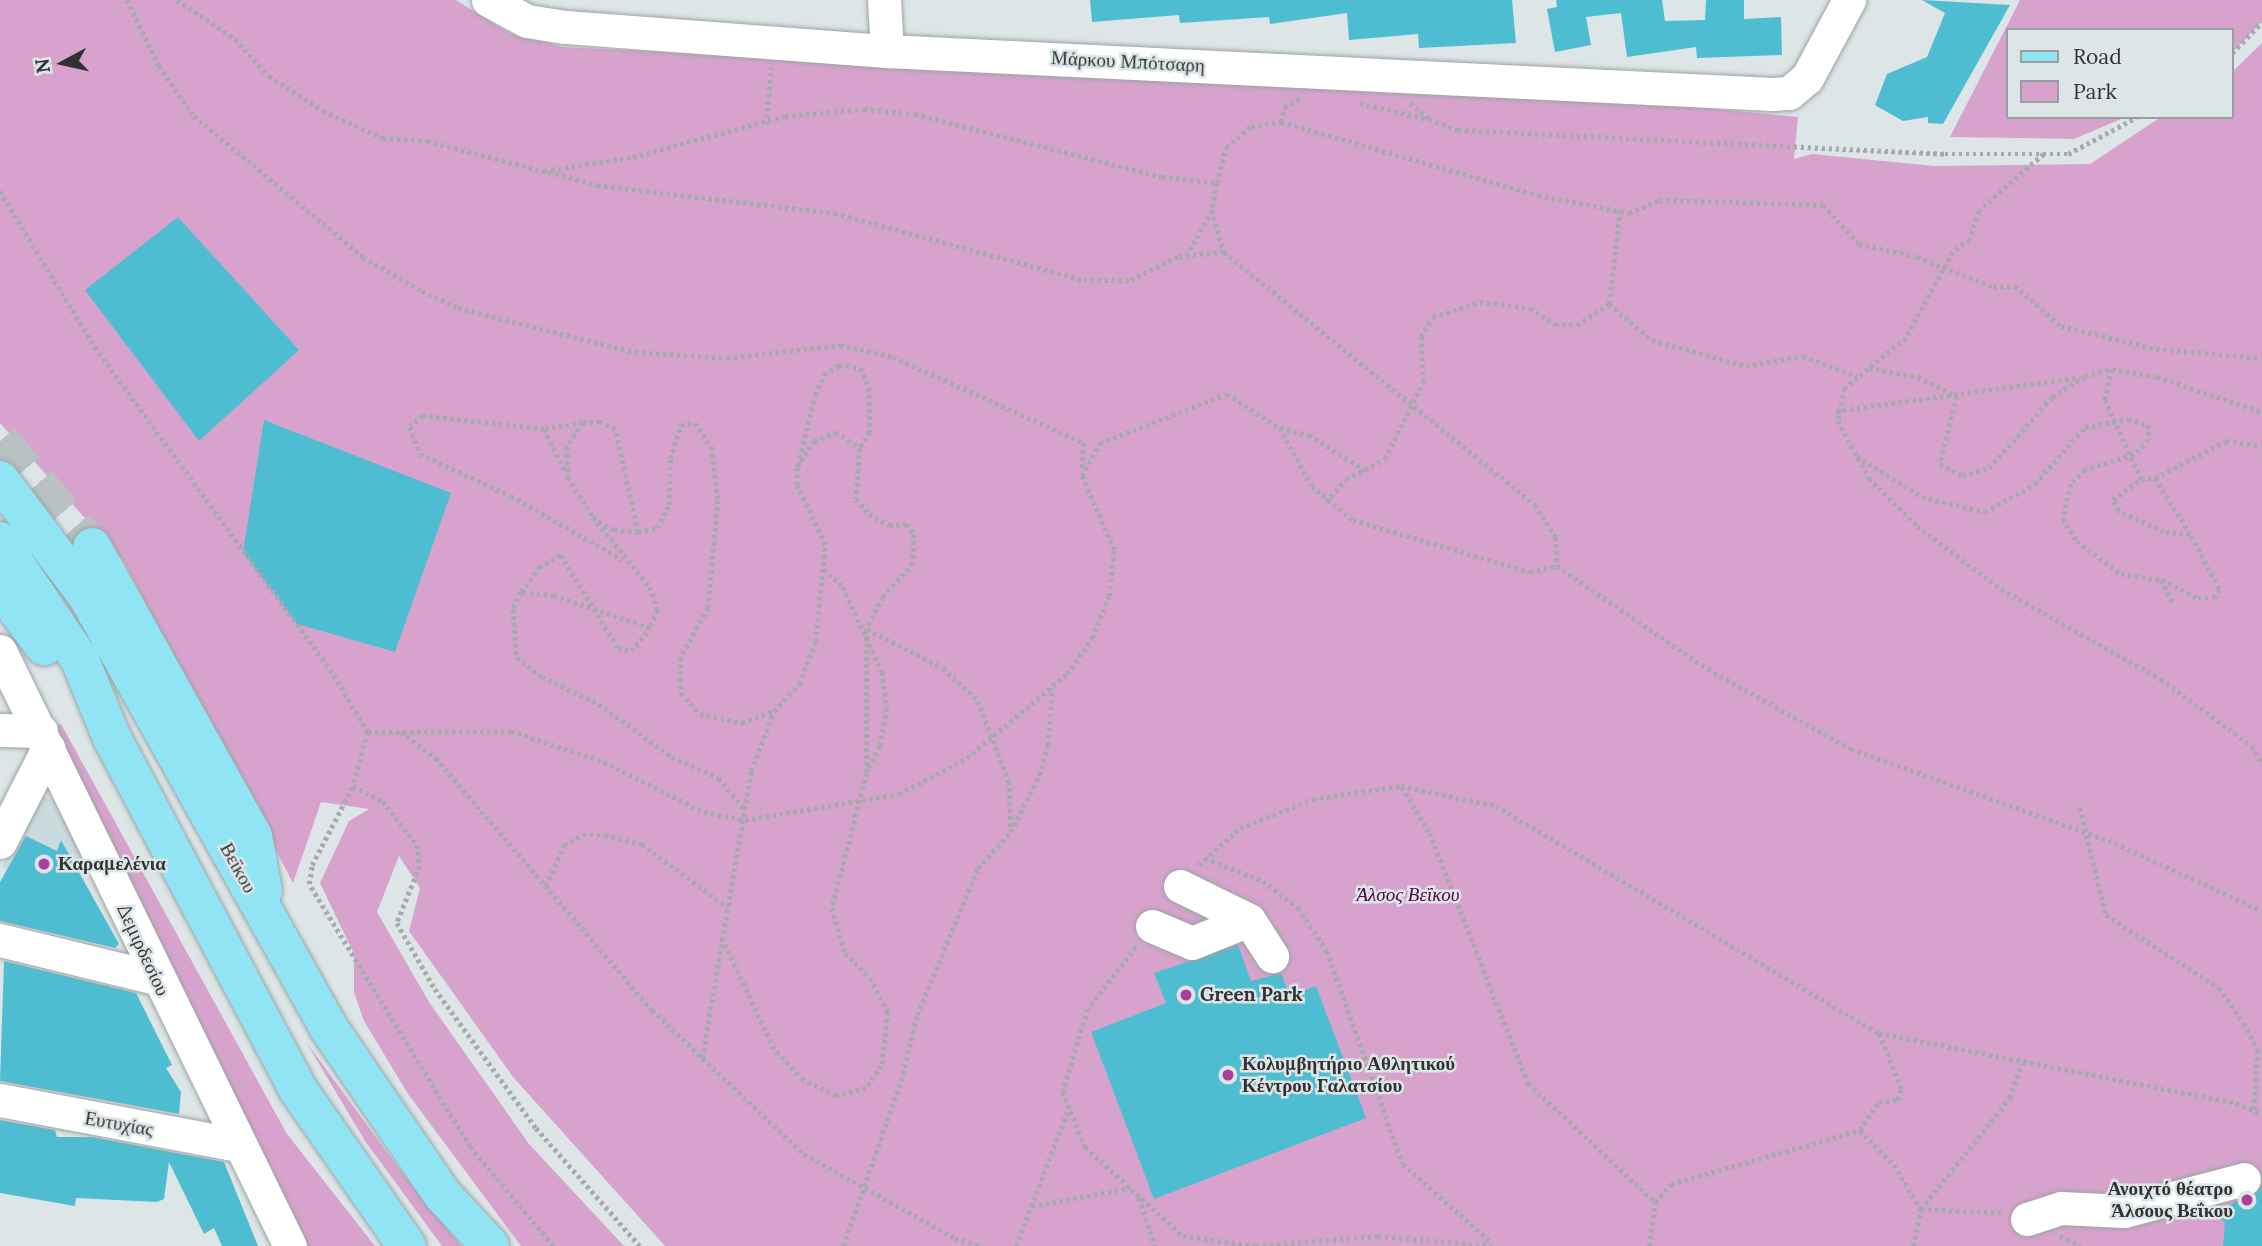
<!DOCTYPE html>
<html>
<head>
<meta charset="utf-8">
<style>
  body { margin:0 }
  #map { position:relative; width:2262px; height:1246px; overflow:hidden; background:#dde5e7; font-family:Lora,serif }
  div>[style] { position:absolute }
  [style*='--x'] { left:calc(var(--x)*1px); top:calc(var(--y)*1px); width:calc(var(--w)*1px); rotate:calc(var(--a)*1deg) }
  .built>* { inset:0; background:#cadbde }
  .green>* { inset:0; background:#d7a3cd }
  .building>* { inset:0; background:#4fbdd1 }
  .major-tunnel>* { height:38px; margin-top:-19px; transform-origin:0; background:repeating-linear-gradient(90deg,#bac1c3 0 38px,transparent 0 57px) }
  .path>* { height:4.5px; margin-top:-2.25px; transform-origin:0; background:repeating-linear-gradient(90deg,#a5abad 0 3.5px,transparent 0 7px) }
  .roads { filter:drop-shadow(0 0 2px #9ca4a5) drop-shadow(0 0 2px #9ca4a5) }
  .minor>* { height:33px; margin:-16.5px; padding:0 16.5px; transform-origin:16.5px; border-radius:16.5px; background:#fff }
  .major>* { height:38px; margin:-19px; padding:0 19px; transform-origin:19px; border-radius:19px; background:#90e4f3 }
  .dots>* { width:19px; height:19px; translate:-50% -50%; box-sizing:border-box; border:4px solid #dde5e7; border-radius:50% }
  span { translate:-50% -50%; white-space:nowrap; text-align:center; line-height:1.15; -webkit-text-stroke:5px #dde5e7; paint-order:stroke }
  .street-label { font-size:19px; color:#303334 }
  .poi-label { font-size:19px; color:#303334; font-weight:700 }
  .left { translate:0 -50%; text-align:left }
  .right { translate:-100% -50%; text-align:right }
  .park-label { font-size:19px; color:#500149; font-style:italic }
  .legend { position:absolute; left:2006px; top:28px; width:228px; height:91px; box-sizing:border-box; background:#dde5e7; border:2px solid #989e9f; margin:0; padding:9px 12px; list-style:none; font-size:21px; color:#303334 }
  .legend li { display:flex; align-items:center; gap:14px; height:35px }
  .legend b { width:35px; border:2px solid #989e9f }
  .north { position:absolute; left:28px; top:28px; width:70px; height:70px; -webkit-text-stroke:5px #dde5e7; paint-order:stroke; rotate:262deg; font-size:19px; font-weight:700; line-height:28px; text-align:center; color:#303334 }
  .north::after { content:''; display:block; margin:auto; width:24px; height:32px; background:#303334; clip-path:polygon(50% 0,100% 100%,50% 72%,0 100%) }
</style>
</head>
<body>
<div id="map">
  <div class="built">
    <i style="clip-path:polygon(38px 795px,56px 801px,92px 872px,50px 892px,2px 867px)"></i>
  </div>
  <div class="green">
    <i style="clip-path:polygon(0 0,456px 0,509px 33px,563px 47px,1613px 99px,1798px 117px,1794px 159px,1812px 154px,1934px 166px,2090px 164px,2161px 117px,2232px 117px,2232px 72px,2262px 43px,2262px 1246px,665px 1246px,513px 1077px,409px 931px,420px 888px,399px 856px,377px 912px,429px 1002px,529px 1144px,624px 1246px,521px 1246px,408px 1094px,364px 1021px,354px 992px,354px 954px,320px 883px,349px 821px,369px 809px,321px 802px,293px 883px,124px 562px,0 423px)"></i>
    <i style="clip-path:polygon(2020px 0,2262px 0,2262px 22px,2232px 53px,2232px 30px,2008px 30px,2008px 117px,2126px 117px,2074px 139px,1950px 137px)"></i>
    <i style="clip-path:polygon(61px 724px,287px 1134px,375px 1246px,296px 1246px,52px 728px)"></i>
    <i style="clip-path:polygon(306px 1042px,403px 1174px,461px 1246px,442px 1246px,365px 1141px)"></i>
  </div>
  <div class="building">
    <i style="clip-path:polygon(1090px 0,1512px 0,1516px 43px,1419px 48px,1418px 34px,1349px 40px,1347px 13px,1270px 24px,1269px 17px,1180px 23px,1179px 15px,1092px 22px)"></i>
    <i style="clip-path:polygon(1556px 0,1662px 0,1665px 21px,1705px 20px,1706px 0,1744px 0,1744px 19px,1781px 17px,1782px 55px,1697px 58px,1696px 47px,1627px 57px,1621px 13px,1586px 17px,1591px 45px,1555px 52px,1547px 9px,1557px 7px)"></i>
    <i style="clip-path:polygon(1922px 0,2010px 5px,1943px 124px,1928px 123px,1928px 117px,1903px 121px,1875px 105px,1887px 74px,1927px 57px,1945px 13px)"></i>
    <i style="clip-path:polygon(178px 217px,299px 350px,199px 441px,85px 290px)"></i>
    <i style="clip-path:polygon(264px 420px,451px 493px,395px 652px,297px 624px,243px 552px)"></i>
    <i style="clip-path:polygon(26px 836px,57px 851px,61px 840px,119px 944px,115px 948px,0 921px,0 882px)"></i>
    <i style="clip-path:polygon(1238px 945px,1251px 981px,1281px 973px,1290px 996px,1316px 986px,1366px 1118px,1154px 1199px,1091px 1032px,1166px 1003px,1154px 973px)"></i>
    <i style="clip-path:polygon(4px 961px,136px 993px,172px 1065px,166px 1068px,181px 1092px,179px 1114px,0 1081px)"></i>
    <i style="clip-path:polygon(0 1120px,55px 1130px,57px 1137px,92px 1137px,224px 1162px,258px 1246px,222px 1246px,214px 1228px,204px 1234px,169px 1162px,164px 1199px,157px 1202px,76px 1198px,75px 1206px,0 1193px)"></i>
    <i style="clip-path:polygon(2262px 1185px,2262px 1246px,2223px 1246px,2225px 1223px,2216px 1214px)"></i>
  </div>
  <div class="major-tunnel">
    <i style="--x:0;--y:441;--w:140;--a:49"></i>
  </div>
  <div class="path">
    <i style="--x:127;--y:0;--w:73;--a:64.1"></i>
    <i style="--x:159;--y:66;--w:61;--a:55"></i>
    <i style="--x:194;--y:116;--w:220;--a:39.8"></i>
    <i style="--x:363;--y:257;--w:68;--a:30"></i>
    <i style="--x:422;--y:291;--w:40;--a:25"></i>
    <i style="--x:458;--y:308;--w:182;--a:14"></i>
    <i style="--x:635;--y:352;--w:92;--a:3.7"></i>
    <i style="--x:727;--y:358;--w:114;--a:-6.6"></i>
    <i style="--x:840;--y:345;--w:54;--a:12.8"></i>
    <i style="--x:893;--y:357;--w:209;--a:24.2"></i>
    <i style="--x:1084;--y:443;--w:28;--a:94"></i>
    <i style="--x:177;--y:0;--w:70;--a:33.9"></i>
    <i style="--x:235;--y:39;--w:50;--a:47.4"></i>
    <i style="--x:269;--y:76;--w:64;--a:32.9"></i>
    <i style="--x:323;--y:111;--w:66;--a:24.2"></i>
    <i style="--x:383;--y:138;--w:44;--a:3.9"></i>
    <i style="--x:427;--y:141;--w:121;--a:14.4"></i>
    <i style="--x:2232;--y:53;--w:43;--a:-45.9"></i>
    <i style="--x:1360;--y:103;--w:69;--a:13.4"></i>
    <i style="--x:1410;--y:103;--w:25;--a:40"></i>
    <i style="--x:1429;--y:119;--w:31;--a:21"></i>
    <i style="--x:1458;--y:130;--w:488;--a:2.8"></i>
    <i style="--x:1945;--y:154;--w:123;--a:0"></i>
    <i style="--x:2068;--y:154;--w:78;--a:-28.2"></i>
    <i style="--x:1281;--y:122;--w:15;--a:-79"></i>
    <i style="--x:1284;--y:107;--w:19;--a:-28"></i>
    <i style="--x:766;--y:125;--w:58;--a:-85.1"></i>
    <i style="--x:2044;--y:154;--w:86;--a:138.8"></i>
    <i style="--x:1979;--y:211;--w:30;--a:107"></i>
    <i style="--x:1970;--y:240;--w:21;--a:145"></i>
    <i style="--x:1953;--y:252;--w:98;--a:118.7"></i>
    <i style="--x:1906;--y:338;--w:79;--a:140.7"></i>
    <i style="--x:1845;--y:388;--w:34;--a:102"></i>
    <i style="--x:1838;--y:421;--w:65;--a:61.5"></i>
    <i style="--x:1869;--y:478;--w:68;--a:45"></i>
    <i style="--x:1917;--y:526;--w:105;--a:36.9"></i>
    <i style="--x:2001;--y:589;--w:184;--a:29.4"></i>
    <i style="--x:2161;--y:679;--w:113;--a:36.4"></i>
    <i style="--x:2252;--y:746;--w:21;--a:61"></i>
    <i style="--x:1217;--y:183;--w:27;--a:100"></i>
    <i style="--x:1212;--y:210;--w:44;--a:74.1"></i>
    <i style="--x:1224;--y:252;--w:401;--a:39.1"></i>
    <i style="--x:1535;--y:505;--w:38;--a:57"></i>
    <i style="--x:1556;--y:537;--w:29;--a:88"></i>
    <i style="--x:1557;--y:566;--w:183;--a:34.3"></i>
    <i style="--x:1708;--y:669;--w:164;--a:29.2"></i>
    <i style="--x:1851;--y:749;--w:280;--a:19.6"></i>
    <i style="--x:2115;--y:843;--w:162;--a:24.8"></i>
    <i style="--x:0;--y:191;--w:183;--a:58.7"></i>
    <i style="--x:95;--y:347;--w:406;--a:53.9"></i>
    <i style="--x:334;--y:675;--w:66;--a:59.2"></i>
    <i style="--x:368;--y:732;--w:56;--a:105.5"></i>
    <i style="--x:1224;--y:252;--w:46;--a:173.8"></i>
    <i style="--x:1178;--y:257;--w:55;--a:153.9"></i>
    <i style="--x:1129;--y:281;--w:48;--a:-178.8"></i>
    <i style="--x:1081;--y:280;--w:253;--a:-164.9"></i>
    <i style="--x:837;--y:214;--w:240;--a:-173.3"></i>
    <i style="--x:599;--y:186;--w:57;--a:-164.7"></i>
    <i style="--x:544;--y:171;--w:90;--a:-8.9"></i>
    <i style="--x:633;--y:157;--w:157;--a:-15.1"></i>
    <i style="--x:785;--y:116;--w:79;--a:-5.1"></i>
    <i style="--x:864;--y:109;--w:51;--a:5.6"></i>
    <i style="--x:915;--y:114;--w:255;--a:14.3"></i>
    <i style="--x:1162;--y:177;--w:55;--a:6.2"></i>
    <i style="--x:1217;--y:183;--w:37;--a:-76"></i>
    <i style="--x:1226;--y:147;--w:33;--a:-40"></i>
    <i style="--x:1251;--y:126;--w:30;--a:-8"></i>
    <i style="--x:1281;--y:122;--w:267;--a:15.9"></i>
    <i style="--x:1538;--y:195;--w:93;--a:11.2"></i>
    <i style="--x:1629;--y:213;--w:33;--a:-23"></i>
    <i style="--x:1659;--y:200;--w:164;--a:1.7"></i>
    <i style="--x:1823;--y:205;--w:53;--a:47.3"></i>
    <i style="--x:1859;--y:244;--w:59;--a:12.6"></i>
    <i style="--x:1917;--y:257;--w:82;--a:21.5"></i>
    <i style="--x:1993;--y:287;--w:22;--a:-3"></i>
    <i style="--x:2015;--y:286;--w:61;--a:41"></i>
    <i style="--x:2061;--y:326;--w:98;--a:13.6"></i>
    <i style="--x:2156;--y:349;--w:106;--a:4.9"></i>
    <i style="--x:1186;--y:256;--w:52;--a:-60"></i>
    <i style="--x:1609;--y:304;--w:56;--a:39.9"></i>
    <i style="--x:1652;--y:340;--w:98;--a:15.5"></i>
    <i style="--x:1746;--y:366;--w:58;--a:-10"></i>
    <i style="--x:1803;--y:356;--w:58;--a:20.3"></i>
    <i style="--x:1869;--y:368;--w:50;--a:10.4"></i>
    <i style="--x:1918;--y:377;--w:43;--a:26"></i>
    <i style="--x:1957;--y:396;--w:70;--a:104"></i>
    <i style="--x:1940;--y:464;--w:26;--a:28"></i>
    <i style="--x:1963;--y:476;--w:27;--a:-17"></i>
    <i style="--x:1989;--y:468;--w:95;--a:-48.4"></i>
    <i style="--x:2052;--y:397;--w:39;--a:-32"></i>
    <i style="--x:2085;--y:376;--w:28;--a:-15"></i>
    <i style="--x:2112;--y:369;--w:46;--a:10.1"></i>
    <i style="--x:2157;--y:377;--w:111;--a:18.4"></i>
    <i style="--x:2112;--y:369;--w:32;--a:103"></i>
    <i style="--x:2105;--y:400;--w:87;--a:65.5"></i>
    <i style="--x:1836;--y:411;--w:246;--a:-7.9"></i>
    <i style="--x:583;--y:423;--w:39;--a:171"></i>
    <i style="--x:544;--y:429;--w:122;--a:-173.9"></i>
    <i style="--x:423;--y:416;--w:17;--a:140"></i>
    <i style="--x:410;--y:427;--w:29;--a:70"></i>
    <i style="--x:420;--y:454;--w:100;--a:24.8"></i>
    <i style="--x:511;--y:496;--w:129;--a:29.7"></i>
    <i style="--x:1280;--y:428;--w:30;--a:14"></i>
    <i style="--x:1309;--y:435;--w:68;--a:31.8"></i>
    <i style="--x:544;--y:429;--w:49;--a:63.4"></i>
    <i style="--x:1857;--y:456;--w:77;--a:32.2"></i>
    <i style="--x:1922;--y:497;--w:65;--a:13.4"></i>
    <i style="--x:1985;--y:512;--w:57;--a:-29.2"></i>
    <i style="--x:2035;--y:484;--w:76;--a:-48.7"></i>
    <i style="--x:2085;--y:427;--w:44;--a:-10.5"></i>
    <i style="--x:2128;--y:419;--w:21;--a:17"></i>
    <i style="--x:2148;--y:425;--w:15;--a:86"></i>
    <i style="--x:2149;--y:440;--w:21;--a:135"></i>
    <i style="--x:2134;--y:455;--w:51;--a:163"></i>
    <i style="--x:2085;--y:470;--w:20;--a:135"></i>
    <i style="--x:2071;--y:484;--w:36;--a:103"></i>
    <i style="--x:2063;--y:519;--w:26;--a:58"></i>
    <i style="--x:2077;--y:541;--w:55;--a:36.9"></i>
    <i style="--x:2121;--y:574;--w:40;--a:8.5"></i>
    <i style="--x:2161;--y:580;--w:26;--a:62"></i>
    <i style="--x:798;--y:465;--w:72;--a:-76.3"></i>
    <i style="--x:815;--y:395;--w:22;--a:-66"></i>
    <i style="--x:824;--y:375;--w:18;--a:-34"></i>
    <i style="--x:839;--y:365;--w:22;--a:8"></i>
    <i style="--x:861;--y:368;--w:22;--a:68"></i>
    <i style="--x:869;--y:388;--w:44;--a:88.7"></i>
    <i style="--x:870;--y:432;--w:19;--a:122"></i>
    <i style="--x:2155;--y:478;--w:65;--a:57.5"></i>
    <i style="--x:1326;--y:502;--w:30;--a:-49"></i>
    <i style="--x:1346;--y:479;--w:44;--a:-27.1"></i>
    <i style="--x:1385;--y:459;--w:86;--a:-63.7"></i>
    <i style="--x:1423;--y:382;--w:45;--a:-92.5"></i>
    <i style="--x:1421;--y:337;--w:23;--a:-59"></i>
    <i style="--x:1433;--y:317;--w:49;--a:-17.7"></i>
    <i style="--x:1480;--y:302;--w:50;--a:6.8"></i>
    <i style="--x:1530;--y:308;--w:30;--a:34"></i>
    <i style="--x:1555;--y:325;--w:22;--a:0"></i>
    <i style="--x:1577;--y:325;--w:38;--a:-33"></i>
    <i style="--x:1609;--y:304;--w:95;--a:-83.3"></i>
    <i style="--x:593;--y:517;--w:25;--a:32"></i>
    <i style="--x:614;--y:530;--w:24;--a:5"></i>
    <i style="--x:638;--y:532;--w:106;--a:-102.6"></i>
    <i style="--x:615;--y:429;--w:17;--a:-155"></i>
    <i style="--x:600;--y:422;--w:17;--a:177"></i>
    <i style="--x:583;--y:423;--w:29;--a:124"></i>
    <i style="--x:567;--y:447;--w:30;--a:88"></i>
    <i style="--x:568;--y:477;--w:47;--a:58"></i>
    <i style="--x:593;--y:517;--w:90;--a:50.8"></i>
    <i style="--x:650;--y:587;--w:24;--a:71"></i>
    <i style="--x:658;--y:610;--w:20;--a:114"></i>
    <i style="--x:650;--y:628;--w:101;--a:-161.6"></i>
    <i style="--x:554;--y:596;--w:33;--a:-173"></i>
    <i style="--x:521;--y:592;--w:19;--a:115"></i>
    <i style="--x:513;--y:609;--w:48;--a:85.2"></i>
    <i style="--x:517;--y:657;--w:32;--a:39"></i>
    <i style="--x:542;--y:677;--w:63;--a:25.3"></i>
    <i style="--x:599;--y:704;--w:90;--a:36"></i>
    <i style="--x:672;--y:757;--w:51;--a:24.1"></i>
    <i style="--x:719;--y:778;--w:43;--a:51.5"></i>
    <i style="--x:638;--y:532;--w:19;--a:-12"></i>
    <i style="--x:657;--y:528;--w:26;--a:-62"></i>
    <i style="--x:669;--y:505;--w:46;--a:-88.8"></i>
    <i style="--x:670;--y:459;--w:36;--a:-72"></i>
    <i style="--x:681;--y:425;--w:14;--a:-8"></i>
    <i style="--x:695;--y:423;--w:29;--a:55"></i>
    <i style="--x:712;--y:447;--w:53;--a:83.5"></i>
    <i style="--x:718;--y:500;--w:108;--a:95.3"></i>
    <i style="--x:708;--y:608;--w:56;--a:118.9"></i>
    <i style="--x:681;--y:657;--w:36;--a:90"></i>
    <i style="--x:681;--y:693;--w:28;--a:48"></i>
    <i style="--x:700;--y:714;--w:43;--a:12.1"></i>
    <i style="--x:742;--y:723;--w:34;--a:-21"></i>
    <i style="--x:774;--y:711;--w:37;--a:-47"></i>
    <i style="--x:799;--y:684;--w:45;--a:-69.1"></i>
    <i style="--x:815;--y:642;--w:98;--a:-84.1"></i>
    <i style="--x:825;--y:545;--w:66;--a:-115"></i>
    <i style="--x:797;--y:485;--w:18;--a:-90"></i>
    <i style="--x:797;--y:467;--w:31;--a:-57"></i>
    <i style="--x:814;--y:441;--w:24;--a:-22"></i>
    <i style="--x:836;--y:432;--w:29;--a:34"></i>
    <i style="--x:860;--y:448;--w:51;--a:94.5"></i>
    <i style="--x:856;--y:499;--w:20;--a:49"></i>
    <i style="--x:869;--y:514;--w:23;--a:29"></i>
    <i style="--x:889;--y:525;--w:18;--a:-3"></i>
    <i style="--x:907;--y:524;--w:12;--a:55"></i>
    <i style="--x:914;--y:534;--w:29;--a:92"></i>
    <i style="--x:913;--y:563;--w:45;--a:131.4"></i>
    <i style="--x:883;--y:597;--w:36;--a:117"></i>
    <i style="--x:867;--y:629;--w:144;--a:90"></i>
    <i style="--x:867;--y:773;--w:139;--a:104.5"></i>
    <i style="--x:832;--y:908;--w:47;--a:73.9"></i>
    <i style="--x:845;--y:953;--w:35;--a:45"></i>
    <i style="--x:870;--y:978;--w:38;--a:62"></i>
    <i style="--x:888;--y:1012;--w:54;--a:96.3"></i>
    <i style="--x:882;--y:1066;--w:27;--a:126"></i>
    <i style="--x:866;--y:1088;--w:31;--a:165"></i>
    <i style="--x:836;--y:1096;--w:37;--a:-154"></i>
    <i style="--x:803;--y:1080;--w:42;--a:-133.1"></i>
    <i style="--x:774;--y:1049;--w:122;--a:-115.3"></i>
    <i style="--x:824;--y:569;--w:26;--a:43"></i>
    <i style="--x:843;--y:587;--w:94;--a:65.4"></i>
    <i style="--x:882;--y:672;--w:36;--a:82"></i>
    <i style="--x:887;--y:708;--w:39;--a:100"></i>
    <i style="--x:880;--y:746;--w:29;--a:117"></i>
    <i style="--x:2162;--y:580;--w:40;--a:26.6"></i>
    <i style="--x:2198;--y:598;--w:16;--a:0"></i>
    <i style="--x:2214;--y:598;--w:10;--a:-61"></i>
    <i style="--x:2219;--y:589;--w:62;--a:-117.8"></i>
    <i style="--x:2190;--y:534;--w:26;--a:-176"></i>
    <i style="--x:2164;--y:532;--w:51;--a:-155.5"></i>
    <i style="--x:2118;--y:511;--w:12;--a:-114"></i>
    <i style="--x:2113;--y:500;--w:35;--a:-37"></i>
    <i style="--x:2141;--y:479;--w:14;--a:-4"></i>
    <i style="--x:2155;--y:478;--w:80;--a:-27.5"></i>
    <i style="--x:2226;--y:441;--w:36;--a:8"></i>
    <i style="--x:521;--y:592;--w:31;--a:-54"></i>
    <i style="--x:539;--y:567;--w:25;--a:-29"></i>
    <i style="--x:561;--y:555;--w:109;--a:58.5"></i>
    <i style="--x:618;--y:648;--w:13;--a:13"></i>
    <i style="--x:631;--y:651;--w:30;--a:-50"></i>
    <i style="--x:867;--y:629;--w:85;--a:27.2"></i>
    <i style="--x:943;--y:668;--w:48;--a:43.3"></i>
    <i style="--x:978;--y:701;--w:86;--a:68.8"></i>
    <i style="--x:1009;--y:781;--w:50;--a:87.7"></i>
    <i style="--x:368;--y:732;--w:143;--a:-0.4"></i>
    <i style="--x:511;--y:731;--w:98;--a:18.4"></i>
    <i style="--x:604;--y:762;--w:112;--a:26.6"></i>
    <i style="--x:704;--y:812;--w:42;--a:11"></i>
    <i style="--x:745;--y:820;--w:156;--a:-9.6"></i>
    <i style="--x:899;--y:794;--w:77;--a:-27.9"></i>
    <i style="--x:967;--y:758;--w:131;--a:-40"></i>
    <i style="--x:1067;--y:674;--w:44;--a:-55.2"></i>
    <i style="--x:1092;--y:638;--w:45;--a:-68"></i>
    <i style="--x:1109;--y:596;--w:46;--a:-83.8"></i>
    <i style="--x:1114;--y:550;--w:81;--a:-113.4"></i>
    <i style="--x:1082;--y:476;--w:38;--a:-61"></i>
    <i style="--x:1100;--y:443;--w:136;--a:-21.1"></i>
    <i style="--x:1227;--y:394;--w:63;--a:32.7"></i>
    <i style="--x:1280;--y:428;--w:66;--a:61.1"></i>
    <i style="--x:1312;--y:486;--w:53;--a:39.7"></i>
    <i style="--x:1353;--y:520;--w:184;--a:16.4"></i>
    <i style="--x:1530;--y:572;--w:28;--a:-13"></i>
    <i style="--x:401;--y:732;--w:44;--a:36.6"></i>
    <i style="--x:436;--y:758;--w:332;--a:49.4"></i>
    <i style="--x:652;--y:1010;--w:209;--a:43.5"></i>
    <i style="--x:804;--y:1154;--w:173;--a:29.1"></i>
    <i style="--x:955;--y:1238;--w:28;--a:17"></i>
    <i style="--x:1402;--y:787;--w:54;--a:58.7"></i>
    <i style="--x:1430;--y:833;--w:269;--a:68.6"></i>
    <i style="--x:1528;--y:1083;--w:174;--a:43.1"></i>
    <i style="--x:1655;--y:1202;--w:24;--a:-48"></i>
    <i style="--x:1671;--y:1184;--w:197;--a:-15.9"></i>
    <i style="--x:1860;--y:1130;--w:49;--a:45.8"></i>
    <i style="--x:1894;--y:1165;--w:52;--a:58.5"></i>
    <i style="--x:1921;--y:1209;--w:83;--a:2.8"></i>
    <i style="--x:2080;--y:808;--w:110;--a:76.3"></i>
    <i style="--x:2106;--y:915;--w:135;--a:32.9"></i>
    <i style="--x:2219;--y:988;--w:43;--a:54.5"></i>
    <i style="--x:2244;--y:1023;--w:30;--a:63"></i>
    <i style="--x:2258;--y:1050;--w:61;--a:93.8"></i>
    <i style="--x:1205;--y:858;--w:62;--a:21.6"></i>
    <i style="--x:1263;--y:881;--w:44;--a:37.6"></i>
    <i style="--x:1298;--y:908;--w:52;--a:56"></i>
    <i style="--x:1327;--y:951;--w:226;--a:70.4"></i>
    <i style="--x:1403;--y:1164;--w:119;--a:41.6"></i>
    <i style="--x:1199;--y:865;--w:55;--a:-42.1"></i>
    <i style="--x:1240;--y:828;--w:79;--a:-21.7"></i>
    <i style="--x:1313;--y:799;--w:89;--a:-8.4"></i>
    <i style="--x:1401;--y:786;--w:97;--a:11.9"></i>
    <i style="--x:1496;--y:806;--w:445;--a:30.7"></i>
    <i style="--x:1879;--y:1033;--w:364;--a:11.1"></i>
    <i style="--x:2236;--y:1103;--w:28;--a:23"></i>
    <i style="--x:546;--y:886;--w:45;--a:-66.3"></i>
    <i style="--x:564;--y:845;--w:21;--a:-28"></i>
    <i style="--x:583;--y:835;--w:22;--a:0"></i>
    <i style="--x:605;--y:835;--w:38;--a:14"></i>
    <i style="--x:642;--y:844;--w:106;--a:36.5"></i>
    <i style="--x:1136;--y:947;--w:78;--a:127.7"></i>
    <i style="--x:1088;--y:1009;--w:87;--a:106.8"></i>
    <i style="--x:1063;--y:1092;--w:59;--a:68.2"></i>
    <i style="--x:1085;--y:1147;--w:132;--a:42.2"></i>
    <i style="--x:1183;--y:1236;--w:74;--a:7.8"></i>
    <i style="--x:1256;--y:1246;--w:122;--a:-4.7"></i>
    <i style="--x:1378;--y:1236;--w:119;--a:4.8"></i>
    <i style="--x:702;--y:1058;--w:291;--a:-80.3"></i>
    <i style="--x:751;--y:771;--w:64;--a:-69"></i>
    <i style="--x:1860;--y:1130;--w:34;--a:-56"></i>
    <i style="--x:1879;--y:1102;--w:19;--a:-6"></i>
    <i style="--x:1898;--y:1100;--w:11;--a:-75"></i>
    <i style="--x:1901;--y:1089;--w:60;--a:-111.4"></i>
    <i style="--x:1139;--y:1198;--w:51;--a:71.6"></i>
    <i style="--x:1032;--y:1206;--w:100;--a:-10.4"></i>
    <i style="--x:2060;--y:1236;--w:23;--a:25"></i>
    <i style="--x:553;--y:1246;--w:129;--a:-130"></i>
    <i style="--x:470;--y:1147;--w:308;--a:-121.5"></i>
    <i style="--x:309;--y:884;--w:19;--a:-81"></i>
    <i style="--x:312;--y:865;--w:89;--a:-62.6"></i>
    <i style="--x:353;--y:786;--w:34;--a:27"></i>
    <i style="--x:383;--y:801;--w:56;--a:52.3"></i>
    <i style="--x:417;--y:845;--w:21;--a:82"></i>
    <i style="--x:420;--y:866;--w:61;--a:112"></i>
    <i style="--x:397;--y:923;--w:76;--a:60.1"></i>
    <i style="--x:435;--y:989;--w:172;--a:54"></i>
    <i style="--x:536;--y:1128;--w:157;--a:48.6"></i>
    <i style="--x:843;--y:1246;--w:175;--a:-70.6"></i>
    <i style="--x:901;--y:1081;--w:68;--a:-76.4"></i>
    <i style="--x:917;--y:1015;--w:159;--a:-67.5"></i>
    <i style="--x:978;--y:868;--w:49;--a:-47.5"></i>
    <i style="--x:1011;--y:832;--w:64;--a:-63.8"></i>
    <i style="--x:1039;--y:775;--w:31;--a:-73"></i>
    <i style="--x:1048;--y:745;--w:57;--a:-86"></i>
    <i style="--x:1016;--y:1246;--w:149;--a:-69.1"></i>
    <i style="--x:1649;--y:1246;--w:44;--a:-82.2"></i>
    <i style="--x:1913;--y:1246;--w:38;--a:-78"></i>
    <i style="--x:1921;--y:1209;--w:142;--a:-51.3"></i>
    <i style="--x:2010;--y:1098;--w:36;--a:-72"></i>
  </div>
  <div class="roads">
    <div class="minor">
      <i style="--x:488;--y:0;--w:44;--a:28.3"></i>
      <i style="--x:527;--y:21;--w:39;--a:9"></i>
      <i style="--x:566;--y:27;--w:322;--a:4.3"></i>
      <i style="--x:887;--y:51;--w:887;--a:2.78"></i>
      <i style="--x:1773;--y:94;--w:16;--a:-4"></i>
      <i style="--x:1789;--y:93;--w:23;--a:-40"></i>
      <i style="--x:1807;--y:78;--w:89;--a:-61.7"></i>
      <i style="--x:884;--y:0;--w:51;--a:86.6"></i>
      <i style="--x:0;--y:651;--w:662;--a:64.02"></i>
      <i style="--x:0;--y:730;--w:41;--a:1.4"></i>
      <i style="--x:0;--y:842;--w:106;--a:-62.9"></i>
      <i style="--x:1180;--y:886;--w:77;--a:26.2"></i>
      <i style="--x:1152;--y:926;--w:43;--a:23"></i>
      <i style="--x:1192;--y:943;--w:61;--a:-22"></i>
      <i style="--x:1249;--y:920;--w:43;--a:57.4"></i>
      <i style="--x:0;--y:940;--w:161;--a:13.7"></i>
      <i style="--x:0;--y:1100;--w:243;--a:10.7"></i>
      <i style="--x:2027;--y:1219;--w:36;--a:-18"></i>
      <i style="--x:2061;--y:1208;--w:63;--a:2.7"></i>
      <i style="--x:2124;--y:1211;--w:124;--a:-14.9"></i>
    </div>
    <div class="major">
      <i style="--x:0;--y:480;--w:146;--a:53.1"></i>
      <i style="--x:88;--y:597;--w:492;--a:60.8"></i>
      <i style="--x:328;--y:1027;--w:202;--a:55.7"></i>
      <i style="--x:442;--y:1194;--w:71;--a:47.3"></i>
      <i style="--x:0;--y:541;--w:143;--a:56.1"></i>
      <i style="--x:80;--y:660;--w:84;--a:67.7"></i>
      <i style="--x:112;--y:738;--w:396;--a:62.1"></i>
      <i style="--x:297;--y:1088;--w:193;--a:55.2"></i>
      <i style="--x:92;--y:547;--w:331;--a:60.9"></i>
      <i style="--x:253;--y:836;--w:56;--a:79.7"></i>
      <i style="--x:0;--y:587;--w:74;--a:53.3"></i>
    </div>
  </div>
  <div class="dots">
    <i style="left:44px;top:864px;background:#ab3e9d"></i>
    <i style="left:1186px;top:995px;background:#ab3e9d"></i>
    <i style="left:1228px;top:1075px;background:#ab3e9d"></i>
    <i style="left:2247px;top:1200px;background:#ab3e9d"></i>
  </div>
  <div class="street-label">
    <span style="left:1128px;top:62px;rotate:3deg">Μάρκου Μπότσαρη</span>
    <span style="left:238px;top:868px;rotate:61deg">Βεΐκου</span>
    <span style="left:143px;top:950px;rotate:65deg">Δεμιρδεσίου</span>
    <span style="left:119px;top:1124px;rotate:10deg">Ευτυχίας</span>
  </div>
  <div class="poi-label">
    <span class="left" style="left:58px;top:864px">Καραμελένια</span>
    <span class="left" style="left:1200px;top:995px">Green Park</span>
    <span class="left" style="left:1242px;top:1075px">Κολυμβητήριο Αθλητικού<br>Κέντρου Γαλατσίου</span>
    <span class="right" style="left:2233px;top:1200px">Ανοιχτό θέατρο<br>Άλσους Βεΐκου</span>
  </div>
  <div class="park-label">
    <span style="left:1408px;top:895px">Άλσος Βεΐκου</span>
  </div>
  <ul class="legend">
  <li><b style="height:9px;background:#90e4f3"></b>Road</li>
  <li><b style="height:19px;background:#d7a3cd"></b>Park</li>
  </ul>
  <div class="north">N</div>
</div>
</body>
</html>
